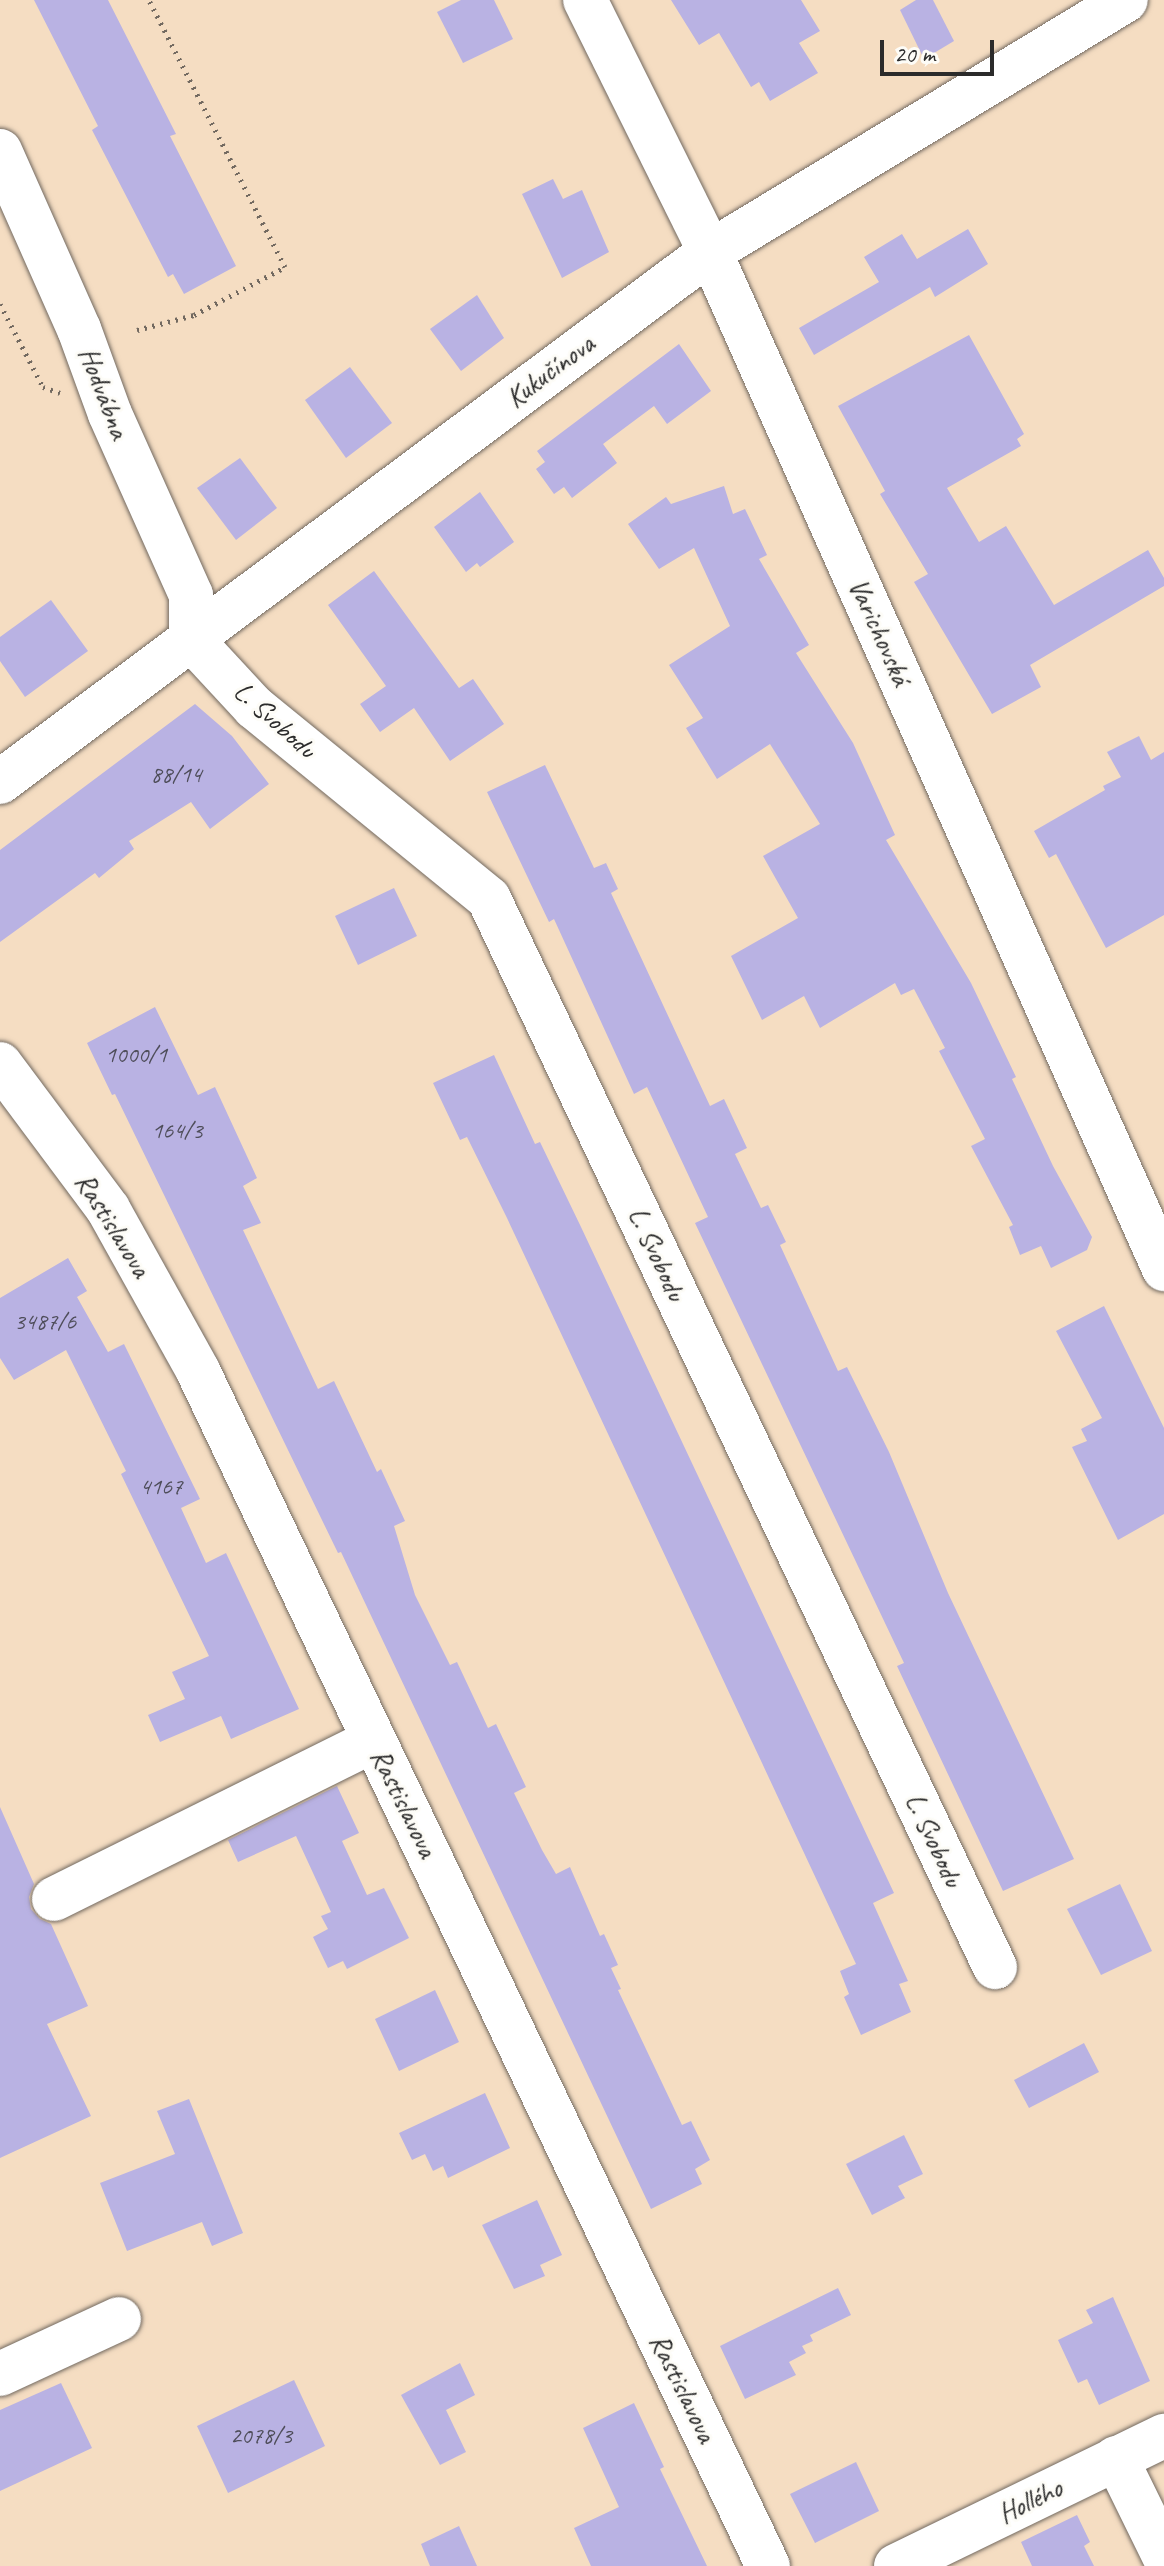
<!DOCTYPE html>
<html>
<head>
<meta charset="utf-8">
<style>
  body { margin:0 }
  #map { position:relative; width:1164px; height:2566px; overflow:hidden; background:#f5ddc2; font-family:Caveat,sans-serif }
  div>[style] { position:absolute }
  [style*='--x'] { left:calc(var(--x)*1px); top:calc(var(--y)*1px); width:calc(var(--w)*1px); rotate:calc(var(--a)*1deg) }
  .building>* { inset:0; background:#b9b2e3 }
  .path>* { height:5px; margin-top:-2.5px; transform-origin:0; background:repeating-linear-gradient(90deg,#726960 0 2px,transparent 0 8px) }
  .roads { filter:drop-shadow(0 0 2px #726960) drop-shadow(0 0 2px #726960) }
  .minor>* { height:44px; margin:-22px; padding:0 22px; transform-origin:22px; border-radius:22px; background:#fff }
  span { translate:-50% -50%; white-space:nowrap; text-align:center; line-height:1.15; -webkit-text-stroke:6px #fdfcf7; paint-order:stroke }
  .number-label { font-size:24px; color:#4e4d59 }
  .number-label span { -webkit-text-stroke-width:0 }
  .street-label { font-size:28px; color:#2b2b2b }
  .scale { position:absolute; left:880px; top:40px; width:114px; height:36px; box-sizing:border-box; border:4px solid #2b2b2b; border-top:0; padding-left:10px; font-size:24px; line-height:28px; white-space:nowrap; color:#2b2b2b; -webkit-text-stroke:6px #fdfcf7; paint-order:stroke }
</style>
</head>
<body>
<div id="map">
  <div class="building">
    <i style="clip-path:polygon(34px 0,108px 0,176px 134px,170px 136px,236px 266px,184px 294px,173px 274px,168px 277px,92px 130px,98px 126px)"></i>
    <i style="clip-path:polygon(461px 0,494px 0,513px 39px,463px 63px,437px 12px)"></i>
    <i style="clip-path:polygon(671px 0,801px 0,820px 31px,799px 43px,818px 73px,770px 101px,759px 82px,751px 87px,719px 33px,699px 45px)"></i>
    <i style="clip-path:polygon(916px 0,933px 0,954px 41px,924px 59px,900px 10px)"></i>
    <i style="clip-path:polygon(553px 179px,563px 199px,582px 190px,609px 252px,562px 278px,522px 194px)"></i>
    <i style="clip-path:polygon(968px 229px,988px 264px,935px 297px,930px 287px,814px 355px,799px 328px,879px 282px,864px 257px,902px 234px,917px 259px)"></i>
    <i style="clip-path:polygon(477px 295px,504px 338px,461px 371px,430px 329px)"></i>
    <i style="clip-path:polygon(969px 335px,1024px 434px,1017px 439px,1021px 446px,947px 488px,979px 542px,1006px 526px,1054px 605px,1148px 550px,1164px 578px,1164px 586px,1030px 665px,1041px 687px,992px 714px,914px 582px,928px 574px,880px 494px,885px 491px,838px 406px)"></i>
    <i style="clip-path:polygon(679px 344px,711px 391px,667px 424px,654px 406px,603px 444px,617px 463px,572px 498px,564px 487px,554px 494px,536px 469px,545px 462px,537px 451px)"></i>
    <i style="clip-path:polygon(350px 367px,392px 423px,346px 458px,305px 400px)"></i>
    <i style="clip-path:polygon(240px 458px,277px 508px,236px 540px,197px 488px)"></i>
    <i style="clip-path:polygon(724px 486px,733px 514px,745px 509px,767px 555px,759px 559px,809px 645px,796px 653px,853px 743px,895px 835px,886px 840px,971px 983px,1016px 1077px,1012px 1079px,1053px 1166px,1092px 1237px,1087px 1250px,1051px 1268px,1041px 1246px,1020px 1255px,1009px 1227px,1013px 1225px,971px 1146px,985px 1139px,939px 1051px,945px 1048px,914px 989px,901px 995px,895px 983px,820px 1028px,804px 996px,762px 1020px,731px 956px,798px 918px,763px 856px,820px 824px,770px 744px,717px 779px,686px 728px,703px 718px,669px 665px,730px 626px,694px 548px,659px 569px,628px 524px,666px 497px,671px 504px)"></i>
    <i style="clip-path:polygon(480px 492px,514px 542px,480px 567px,477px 563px,466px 572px,434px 527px)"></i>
    <i style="clip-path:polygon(374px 571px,459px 688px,473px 679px,504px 724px,450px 761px,414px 708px,380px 732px,360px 704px,386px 686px,328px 605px)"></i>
    <i style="clip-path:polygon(51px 600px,88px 651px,25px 697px,0 661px,0 637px)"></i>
    <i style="clip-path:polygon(195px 704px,232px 736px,269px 784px,210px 829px,191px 802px,129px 841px,134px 849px,99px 878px,95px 873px,0 942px,0 850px)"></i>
    <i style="clip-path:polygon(1139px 736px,1151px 760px,1164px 752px,1164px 915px,1106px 948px,1056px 854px,1049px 858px,1034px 831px,1105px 790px,1103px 786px,1121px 777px,1107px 752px)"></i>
    <i style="clip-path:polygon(545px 765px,594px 868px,606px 863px,618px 889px,611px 893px,710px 1106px,724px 1099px,747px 1148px,735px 1154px,761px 1208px,768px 1205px,786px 1242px,780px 1245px,838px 1371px,847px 1367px,889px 1452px,948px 1593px,1074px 1859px,1003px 1891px,897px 1666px,904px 1663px,695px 1223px,708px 1217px,647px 1087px,634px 1094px,554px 919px,549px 922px,487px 792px)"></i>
    <i style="clip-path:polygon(394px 888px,417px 936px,358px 965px,335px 916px)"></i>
    <i style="clip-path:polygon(155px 1007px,198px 1095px,215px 1087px,257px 1178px,243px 1186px,261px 1223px,243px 1230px,318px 1389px,334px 1381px,377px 1472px,381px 1469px,405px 1521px,394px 1526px,415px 1595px,450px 1665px,457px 1662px,488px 1728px,496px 1724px,526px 1787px,514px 1793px,542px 1850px,556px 1874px,570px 1867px,600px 1936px,604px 1934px,618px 1965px,611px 1968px,621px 1989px,618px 1990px,682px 2125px,691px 2121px,710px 2160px,695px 2169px,702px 2184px,651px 2209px,341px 1552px,338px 1553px,115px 1094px,112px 1095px,87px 1043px)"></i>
    <i style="clip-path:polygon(494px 1055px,535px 1144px,540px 1142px,581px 1227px,894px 1893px,873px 1903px,908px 1981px,899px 1984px,911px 2012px,861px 2035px,844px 1997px,849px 1994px,840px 1971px,856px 1964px,507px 1218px,467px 1137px,460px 1140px,433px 1083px)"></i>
    <i style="clip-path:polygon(68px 1258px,87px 1291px,77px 1297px,108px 1352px,124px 1344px,200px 1499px,181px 1508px,206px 1563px,226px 1553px,299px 1709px,231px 1739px,221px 1716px,160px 1742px,148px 1715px,185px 1699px,172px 1672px,209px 1656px,121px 1474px,126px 1471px,66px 1350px,14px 1380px,0 1358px,0 1298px)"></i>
    <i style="clip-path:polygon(1104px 1306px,1164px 1428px,1164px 1514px,1118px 1540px,1072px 1447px,1087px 1441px,1081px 1429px,1102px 1418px,1056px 1331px)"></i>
    <i style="clip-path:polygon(337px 1786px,359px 1833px,342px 1841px,367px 1895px,384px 1888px,409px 1938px,347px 1969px,343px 1961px,328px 1968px,313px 1937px,328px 1929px,321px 1916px,331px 1912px,296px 1836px,238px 1862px,228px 1840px)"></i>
    <i style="clip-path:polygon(0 1807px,34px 1884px,29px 1897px,31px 1909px,40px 1919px,51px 1924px,88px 2006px,47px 2024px,91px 2116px,0 2158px)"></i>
    <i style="clip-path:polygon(1120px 1884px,1152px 1951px,1101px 1975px,1067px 1909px)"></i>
    <i style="clip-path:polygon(435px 1990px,459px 2042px,399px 2071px,375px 2019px)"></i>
    <i style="clip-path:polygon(1084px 2043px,1099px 2072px,1029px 2108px,1014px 2080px)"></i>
    <i style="clip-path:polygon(485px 2093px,510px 2148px,448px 2178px,443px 2166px,433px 2171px,425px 2154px,412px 2160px,399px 2133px)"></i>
    <i style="clip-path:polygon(189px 2099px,243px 2233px,212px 2246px,202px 2222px,127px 2251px,100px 2183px,175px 2154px,157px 2111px)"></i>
    <i style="clip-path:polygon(904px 2135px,923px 2174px,898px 2186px,905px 2198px,872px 2215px,846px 2164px)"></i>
    <i style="clip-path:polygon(537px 2200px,562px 2255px,540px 2265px,545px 2276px,514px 2289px,482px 2225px)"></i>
    <i style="clip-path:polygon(838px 2288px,851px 2315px,810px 2335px,813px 2341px,802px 2346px,806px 2353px,789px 2362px,796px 2375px,745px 2399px,720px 2346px)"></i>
    <i style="clip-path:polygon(1113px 2297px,1150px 2381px,1099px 2405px,1087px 2379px,1078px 2383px,1058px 2340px,1093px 2323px,1086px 2310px)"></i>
    <i style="clip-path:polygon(460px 2363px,475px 2395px,446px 2410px,466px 2452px,440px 2465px,401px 2395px)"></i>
    <i style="clip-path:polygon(294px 2380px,325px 2446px,228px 2493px,197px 2426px)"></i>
    <i style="clip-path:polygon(61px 2383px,92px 2448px,0 2491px,0 2410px)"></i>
    <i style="clip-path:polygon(634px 2403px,664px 2467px,660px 2469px,707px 2566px,591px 2566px,574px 2528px,619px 2507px,583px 2428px)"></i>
    <i style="clip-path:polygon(856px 2462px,879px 2511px,815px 2543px,790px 2494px)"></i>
    <i style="clip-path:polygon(1077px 2515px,1090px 2542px,1084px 2546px,1094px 2566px,1032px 2566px,1021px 2542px)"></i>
    <i style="clip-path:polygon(459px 2526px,477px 2566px,430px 2566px,421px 2544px)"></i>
  </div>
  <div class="path">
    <i style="--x:0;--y:304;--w:93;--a:62.6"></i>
    <i style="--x:43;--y:387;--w:18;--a:19"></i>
    <i style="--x:137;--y:330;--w:59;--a:-14.7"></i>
    <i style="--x:194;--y:315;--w:103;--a:-27.8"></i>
    <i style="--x:285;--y:267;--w:300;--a:-117"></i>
  </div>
  <div class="roads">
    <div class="minor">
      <i style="--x:585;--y:0;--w:281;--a:63.6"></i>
      <i style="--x:710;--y:252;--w:1114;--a:65.94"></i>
      <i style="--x:0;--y:151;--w:195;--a:66.1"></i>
      <i style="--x:79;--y:329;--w:90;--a:70"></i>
      <i style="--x:110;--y:414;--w:198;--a:65.9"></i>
      <i style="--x:191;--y:595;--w:44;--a:90"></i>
      <i style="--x:191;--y:639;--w:93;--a:47.2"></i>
      <i style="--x:254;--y:707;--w:303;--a:39.2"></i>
      <i style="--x:489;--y:899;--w:1182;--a:64.65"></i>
      <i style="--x:0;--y:782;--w:886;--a:-36.74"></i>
      <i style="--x:710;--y:252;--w:486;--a:-31.2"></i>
      <i style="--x:0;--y:1064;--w:181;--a:53.3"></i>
      <i style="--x:108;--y:1209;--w:185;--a:60.9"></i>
      <i style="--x:198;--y:1371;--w:1324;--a:64.5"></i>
      <i style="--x:54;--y:1899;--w:357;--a:-26.4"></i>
      <i style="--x:0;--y:2374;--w:131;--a:-24.8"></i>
      <i style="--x:1116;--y:2458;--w:109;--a:63.9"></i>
      <i style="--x:896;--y:2566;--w:298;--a:-25.9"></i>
    </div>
  </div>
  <div class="number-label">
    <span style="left:176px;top:775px">88/14</span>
    <span style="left:136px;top:1055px">1000/1</span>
    <span style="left:177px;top:1131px">164/3</span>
    <span style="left:45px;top:1322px">3487/6</span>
    <span style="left:161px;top:1487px">4167</span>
    <span style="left:261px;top:2436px">2078/3</span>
  </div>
  <div class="street-label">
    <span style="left:550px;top:371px;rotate:-37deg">Kukučínova</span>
    <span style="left:104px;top:393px;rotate:69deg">Hodvábna</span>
    <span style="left:880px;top:632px;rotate:66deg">Varichovská</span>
    <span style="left:275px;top:720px;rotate:42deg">L. Svobodu</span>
    <span style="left:113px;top:1225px;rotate:58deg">Rastislavova</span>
    <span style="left:657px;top:1254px;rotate:65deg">L. Svobodu</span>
    <span style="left:404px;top:1803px;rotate:64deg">Rastislavova</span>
    <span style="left:934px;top:1840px;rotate:65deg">L. Svobodu</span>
    <span style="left:683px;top:2388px;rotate:64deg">Rastislavova</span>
    <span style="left:1030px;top:2501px;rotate:-26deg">Hollého</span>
  </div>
  <div class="scale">20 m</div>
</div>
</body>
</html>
